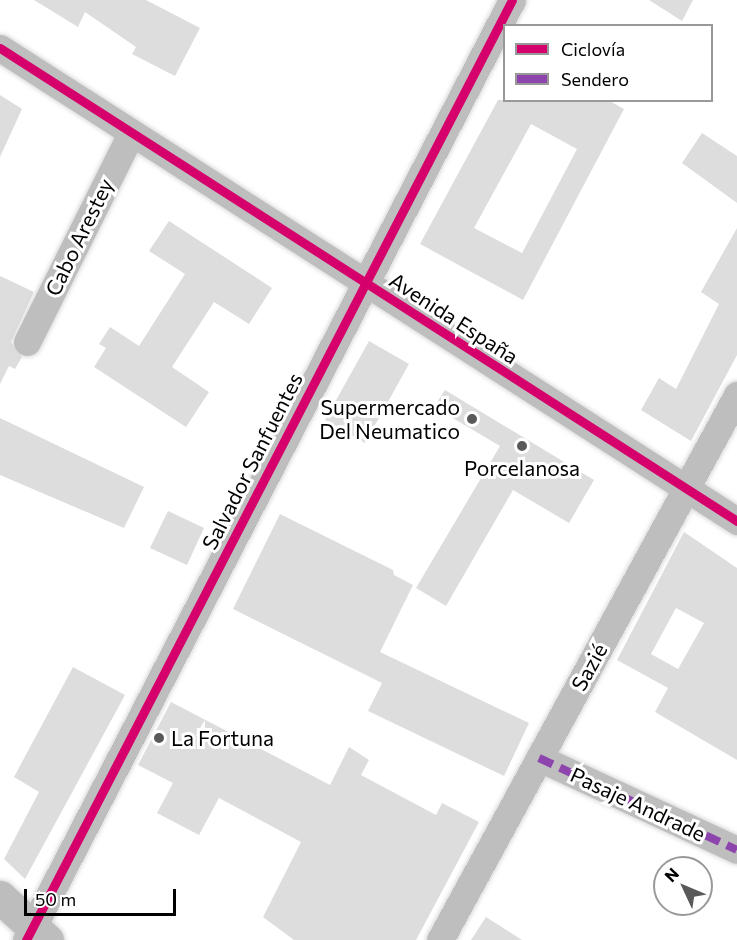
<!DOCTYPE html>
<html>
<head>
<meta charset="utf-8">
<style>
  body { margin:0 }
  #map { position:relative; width:737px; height:940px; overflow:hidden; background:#fff; font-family:Commissioner,sans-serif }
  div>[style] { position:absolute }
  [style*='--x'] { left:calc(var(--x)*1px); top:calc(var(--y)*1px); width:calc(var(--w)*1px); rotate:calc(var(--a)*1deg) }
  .building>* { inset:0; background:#ddd }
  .roads { filter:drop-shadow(0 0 2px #dbdbdb) drop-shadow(0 0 2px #dbdbdb) }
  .minor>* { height:27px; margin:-13.5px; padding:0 13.5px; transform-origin:13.5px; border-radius:13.5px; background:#bebebe }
  .major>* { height:33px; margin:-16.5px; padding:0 16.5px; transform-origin:16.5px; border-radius:16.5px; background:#bdbdbd }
  .quiet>* { height:8px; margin-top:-4px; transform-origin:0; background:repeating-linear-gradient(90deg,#8e44ad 0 15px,transparent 0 23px) }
  .cycleway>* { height:9px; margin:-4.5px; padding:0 4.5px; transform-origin:4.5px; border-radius:4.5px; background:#d6006c }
  .dots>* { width:16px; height:16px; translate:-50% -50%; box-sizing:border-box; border:3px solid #fff; border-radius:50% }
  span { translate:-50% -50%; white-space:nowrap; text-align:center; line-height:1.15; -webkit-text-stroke:6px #fff; paint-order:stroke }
  .street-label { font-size:21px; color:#000 }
  .poi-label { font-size:21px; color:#000 }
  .right { translate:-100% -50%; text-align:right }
  .left { translate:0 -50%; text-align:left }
  .legend { position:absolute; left:503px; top:24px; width:210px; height:78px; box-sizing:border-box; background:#fff; border:2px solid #999; margin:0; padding:8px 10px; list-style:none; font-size:18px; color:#000 }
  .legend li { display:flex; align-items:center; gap:12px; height:30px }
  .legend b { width:30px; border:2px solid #999 }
  .north { position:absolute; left:653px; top:856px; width:60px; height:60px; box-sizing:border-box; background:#fff; border:2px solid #999; border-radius:50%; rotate:314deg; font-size:16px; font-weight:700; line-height:24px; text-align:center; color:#000 }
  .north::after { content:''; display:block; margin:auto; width:21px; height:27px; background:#595959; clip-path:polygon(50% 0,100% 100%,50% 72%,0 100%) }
  .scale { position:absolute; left:24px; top:889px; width:152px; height:27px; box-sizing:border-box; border:3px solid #000; border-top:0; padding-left:8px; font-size:18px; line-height:21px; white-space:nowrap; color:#000; -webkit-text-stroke:4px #fff; paint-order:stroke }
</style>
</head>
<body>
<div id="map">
  <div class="building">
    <i style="clip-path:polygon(34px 0,146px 0,200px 28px,175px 76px,132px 54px,136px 47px,85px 12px,78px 27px)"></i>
    <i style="clip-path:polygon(649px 0,693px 0,682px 21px)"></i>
    <i style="clip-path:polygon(0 95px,22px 109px,0 157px)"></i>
    <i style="clip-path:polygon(evenodd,498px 100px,608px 100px,624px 109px,523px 300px,420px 244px,498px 100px,531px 124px,577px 149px,522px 253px,474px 228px,531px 124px)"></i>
    <i style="clip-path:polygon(702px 133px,737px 156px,737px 203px,682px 163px)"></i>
    <i style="clip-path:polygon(169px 221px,272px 288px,249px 324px,214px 302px,172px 367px,209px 392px,186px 427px,94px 367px,106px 348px,99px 344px,110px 327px,139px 346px,185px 274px,149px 251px)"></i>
    <i style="clip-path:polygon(737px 228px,737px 355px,691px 441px,641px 410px,659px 378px,676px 389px,719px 304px,701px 292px)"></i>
    <i style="clip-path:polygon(0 276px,34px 292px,11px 342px,22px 357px,15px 369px,9px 366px,0 384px)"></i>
    <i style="clip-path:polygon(369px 341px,409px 364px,365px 443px,325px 420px)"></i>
    <i style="clip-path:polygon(445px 390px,594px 480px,569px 523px,513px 490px,446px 606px,416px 588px,500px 446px,434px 407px)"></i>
    <i style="clip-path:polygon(0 418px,144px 487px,124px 528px,0 475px)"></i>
    <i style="clip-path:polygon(168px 511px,204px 528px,187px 565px,150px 548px)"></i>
    <i style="clip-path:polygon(280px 514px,393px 570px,394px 575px,413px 585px,380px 652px,529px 723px,504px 776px,368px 711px,382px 683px,233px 609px)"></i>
    <i style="clip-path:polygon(evenodd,684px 532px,737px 568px,737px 760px,655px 712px,668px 688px,617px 660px,684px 532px,676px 608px,704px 623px,678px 669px,651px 654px,676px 608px)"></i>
    <i style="clip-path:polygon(73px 667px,125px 695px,25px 879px,4px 859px,39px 792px,14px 777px)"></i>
    <i style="clip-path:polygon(171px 702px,330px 785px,349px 747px,369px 760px,361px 775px,436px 815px,442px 803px,479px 822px,416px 940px,294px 940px,263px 917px,301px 842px,219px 798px,199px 835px,157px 813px,173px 783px,138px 765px)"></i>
    <i style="clip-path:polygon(486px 917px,522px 940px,471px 940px)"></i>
  </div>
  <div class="roads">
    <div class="minor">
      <i style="--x:0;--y:48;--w:876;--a:32.69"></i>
      <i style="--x:27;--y:342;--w:233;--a:-63.5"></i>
      <i style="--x:539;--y:758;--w:218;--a:24.9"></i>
      <i style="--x:26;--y:940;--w:1058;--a:-62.66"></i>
      <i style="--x:440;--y:940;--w:621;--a:-61.41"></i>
    </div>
    <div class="major">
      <i style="--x:0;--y:897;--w:64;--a:42.5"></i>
    </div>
  </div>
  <div class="quiet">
    <i style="--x:539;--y:758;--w:218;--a:24.9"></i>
  </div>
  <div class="cycleway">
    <i style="--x:0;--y:48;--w:876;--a:32.69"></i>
    <i style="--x:26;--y:940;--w:1058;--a:-62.66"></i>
  </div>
  <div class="dots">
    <i style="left:472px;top:419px;background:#595959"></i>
    <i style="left:522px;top:446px;background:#595959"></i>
    <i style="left:159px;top:738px;background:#595959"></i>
  </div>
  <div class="street-label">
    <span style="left:79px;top:237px;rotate:-64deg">Cabo Arestey</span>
    <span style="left:454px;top:318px;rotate:33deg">Avenida España</span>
    <span style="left:252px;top:461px;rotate:-63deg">Salvador Sanfuentes</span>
    <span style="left:589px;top:667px;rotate:-61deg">Sazié</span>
    <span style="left:638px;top:804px;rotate:25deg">Pasaje Andrade</span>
  </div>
  <div class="poi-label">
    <span class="right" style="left:460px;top:419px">Supermercado<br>Del Neumatico</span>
    <span style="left:522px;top:468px">Porcelanosa</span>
    <span class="left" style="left:171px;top:738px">La Fortuna</span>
  </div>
  <ul class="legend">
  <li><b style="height:8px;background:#d6006c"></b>Ciclovía</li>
  <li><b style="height:8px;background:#8e44ad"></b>Sendero</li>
  </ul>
  <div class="north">N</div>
  <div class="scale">50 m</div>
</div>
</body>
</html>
